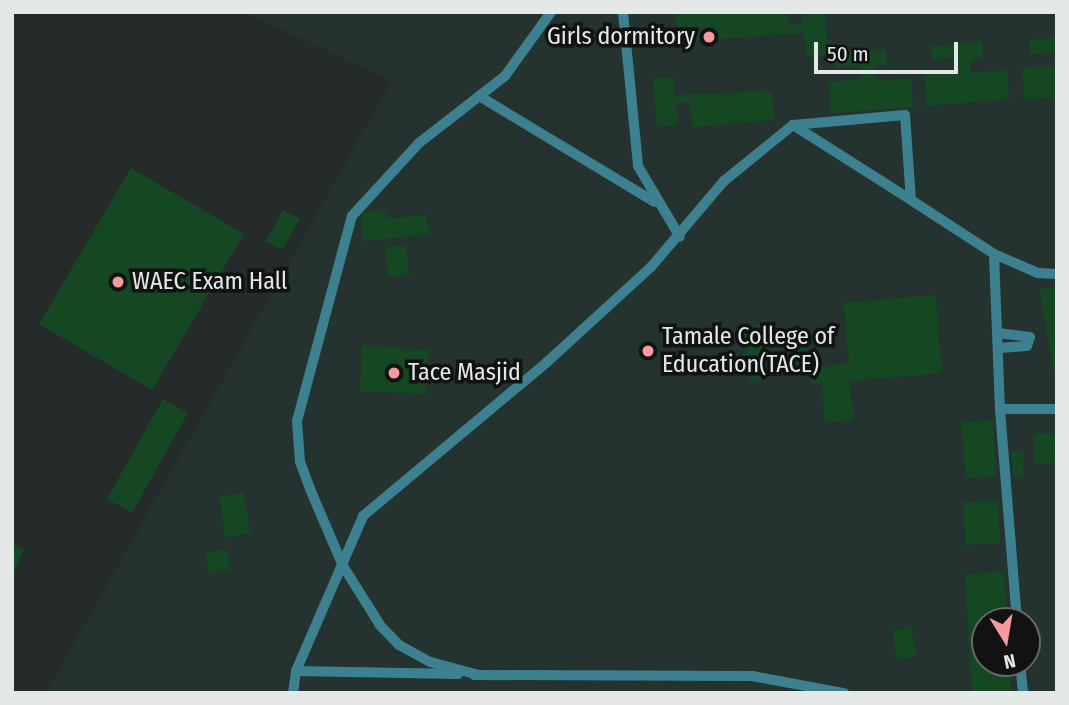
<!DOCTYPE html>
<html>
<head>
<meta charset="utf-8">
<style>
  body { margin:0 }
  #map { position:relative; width:1069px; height:705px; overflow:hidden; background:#252b2a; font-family:"Fira Sans Condensed",sans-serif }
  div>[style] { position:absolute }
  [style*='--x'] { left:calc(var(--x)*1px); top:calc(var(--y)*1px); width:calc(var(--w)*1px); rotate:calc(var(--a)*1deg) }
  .built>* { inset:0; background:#243330 }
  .building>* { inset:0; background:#154723 }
  .lane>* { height:10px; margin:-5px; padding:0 5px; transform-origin:5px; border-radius:5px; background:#3d8191 }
  .dots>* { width:19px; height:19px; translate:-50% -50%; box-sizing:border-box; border:4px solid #101312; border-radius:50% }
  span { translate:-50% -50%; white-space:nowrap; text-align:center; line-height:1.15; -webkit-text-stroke:7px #101312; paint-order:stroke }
  .poi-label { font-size:24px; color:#e4e8e7 }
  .right { translate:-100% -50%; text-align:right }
  .left { translate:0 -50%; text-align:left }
  .frame { position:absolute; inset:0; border:14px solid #e4e8e7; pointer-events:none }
  .north { position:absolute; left:971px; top:607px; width:70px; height:70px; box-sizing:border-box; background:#101312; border:2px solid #656867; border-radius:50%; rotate:169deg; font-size:19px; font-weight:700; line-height:28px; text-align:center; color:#e4e8e7 }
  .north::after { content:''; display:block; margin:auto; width:24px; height:32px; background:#f59b9e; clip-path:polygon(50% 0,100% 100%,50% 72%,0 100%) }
  .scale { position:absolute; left:814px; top:42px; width:144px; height:32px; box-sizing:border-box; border:4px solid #e4e8e7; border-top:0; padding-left:9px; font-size:21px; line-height:24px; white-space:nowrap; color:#e4e8e7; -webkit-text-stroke:5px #101312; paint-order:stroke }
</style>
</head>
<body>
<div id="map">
  <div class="built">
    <i style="clip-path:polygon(evenodd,245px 12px,1057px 12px,1057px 693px,46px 693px,392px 81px,245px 12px,985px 621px,1027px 621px,1027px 663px,985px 663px,985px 621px)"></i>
  </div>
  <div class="building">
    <i style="clip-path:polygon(675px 12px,788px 12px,789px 25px,803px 24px,802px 12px,825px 12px,828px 55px,806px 57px,804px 33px,677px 42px)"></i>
    <i style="clip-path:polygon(1057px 38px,1057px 52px,1030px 54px,1028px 40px)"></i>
    <i style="clip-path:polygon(982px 42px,983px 58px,971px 59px,972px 73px,1007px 70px,1009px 99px,926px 106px,924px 74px,958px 72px,957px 58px,932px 60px,931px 46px)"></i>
    <i style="clip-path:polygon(886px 50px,887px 65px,875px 66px,877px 81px,911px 78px,913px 107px,831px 113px,828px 82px,862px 79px,861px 66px,836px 68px,835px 54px)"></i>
    <i style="clip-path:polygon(1057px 66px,1057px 97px,1024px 100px,1022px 68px)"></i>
    <i style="clip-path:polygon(673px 77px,675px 95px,772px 91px,774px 120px,692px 127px,690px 102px,676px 103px,678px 125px,657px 127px,653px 79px)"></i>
    <i style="clip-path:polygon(131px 168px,244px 234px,152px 390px,39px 324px)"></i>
    <i style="clip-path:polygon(283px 210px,300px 219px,282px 250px,266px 241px)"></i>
    <i style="clip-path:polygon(386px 210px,387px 219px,427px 215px,429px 234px,363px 241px,361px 213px)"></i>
    <i style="clip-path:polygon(406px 245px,409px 275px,388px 277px,385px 247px)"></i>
    <i style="clip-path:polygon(1057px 286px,1057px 379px,1055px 379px,1039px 289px)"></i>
    <i style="clip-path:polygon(936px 295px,942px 373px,850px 381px,854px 420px,825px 423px,822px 384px,811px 384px,810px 367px,849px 363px,843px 303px)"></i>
    <i style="clip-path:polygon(759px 324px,769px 379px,751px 382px,741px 327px)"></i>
    <i style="clip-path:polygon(362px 346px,429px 350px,426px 394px,360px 391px)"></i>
    <i style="clip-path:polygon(808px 348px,810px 367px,796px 368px,795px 349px)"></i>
    <i style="clip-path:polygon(163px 399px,188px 413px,132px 513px,107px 499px)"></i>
    <i style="clip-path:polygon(993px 420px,996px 476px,965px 478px,962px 422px)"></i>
    <i style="clip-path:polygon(1057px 433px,1057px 463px,1035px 464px,1034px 434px)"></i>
    <i style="clip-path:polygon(1012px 451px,1023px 451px,1024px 477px,1013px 476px)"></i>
    <i style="clip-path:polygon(244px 492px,250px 533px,225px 538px,219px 497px)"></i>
    <i style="clip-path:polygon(998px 500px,1000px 543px,965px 545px,963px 502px)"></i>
    <i style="clip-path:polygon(12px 544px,24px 549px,12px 577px)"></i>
    <i style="clip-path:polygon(227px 549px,230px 570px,209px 573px,206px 553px)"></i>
    <i style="clip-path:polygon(1004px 571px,1007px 621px,985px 621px,985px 663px,1017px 663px,1018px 673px,1011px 674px,1012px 693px,972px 693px,965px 574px)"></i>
    <i style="clip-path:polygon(911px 627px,917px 656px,897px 660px,892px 631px)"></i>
  </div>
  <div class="lane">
    <i style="--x:623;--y:12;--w:155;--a:84.4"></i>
    <i style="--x:638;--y:166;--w:82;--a:59.4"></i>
    <i style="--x:479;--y:96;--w:205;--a:31.1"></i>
    <i style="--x:793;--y:125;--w:140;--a:32.4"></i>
    <i style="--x:994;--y:254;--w:155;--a:87.8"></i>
    <i style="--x:997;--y:333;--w:33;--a:7"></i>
    <i style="--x:1030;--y:337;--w:9;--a:108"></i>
    <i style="--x:1027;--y:346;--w:28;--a:176"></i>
    <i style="--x:1017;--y:621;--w:213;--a:-94.6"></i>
    <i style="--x:1000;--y:409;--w:57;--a:0"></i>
    <i style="--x:1020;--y:663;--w:30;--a:84"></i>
    <i style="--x:296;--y:671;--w:162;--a:1.1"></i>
    <i style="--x:474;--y:675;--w:278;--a:0.2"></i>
    <i style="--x:752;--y:676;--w:94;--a:10.5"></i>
    <i style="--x:479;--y:675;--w:51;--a:-165.1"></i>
    <i style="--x:430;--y:662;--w:35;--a:-151"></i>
    <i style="--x:399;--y:645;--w:28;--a:-134"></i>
    <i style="--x:380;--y:625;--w:70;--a:-122.1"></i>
    <i style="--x:343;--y:566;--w:84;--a:-113.2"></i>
    <i style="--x:310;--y:489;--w:29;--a:-110"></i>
    <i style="--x:300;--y:462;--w:41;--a:-94.2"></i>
    <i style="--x:297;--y:421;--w:212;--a:-75"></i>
    <i style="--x:352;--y:216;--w:99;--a:-47.5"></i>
    <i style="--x:419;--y:143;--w:109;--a:-37.9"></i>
    <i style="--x:505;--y:76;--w:79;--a:-54.3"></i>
    <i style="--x:293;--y:693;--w:22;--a:-82"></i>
    <i style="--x:296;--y:671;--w:169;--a:-66.6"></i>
    <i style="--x:363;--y:516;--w:240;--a:-39.9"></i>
    <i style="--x:547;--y:362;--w:141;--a:-42.4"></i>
    <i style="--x:651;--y:267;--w:113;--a:-49.7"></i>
    <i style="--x:724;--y:181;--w:89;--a:-39.1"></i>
    <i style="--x:793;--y:125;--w:112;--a:-5.1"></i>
    <i style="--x:905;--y:115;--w:85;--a:86"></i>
    <i style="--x:911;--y:200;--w:99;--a:33"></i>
    <i style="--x:994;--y:254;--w:48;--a:23.4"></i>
    <i style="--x:1038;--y:273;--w:19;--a:3"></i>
  </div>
  <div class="dots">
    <i style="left:709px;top:37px;background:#f59b9e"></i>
    <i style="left:118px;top:282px;background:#f59b9e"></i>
    <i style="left:648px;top:351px;background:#f59b9e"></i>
    <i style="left:394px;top:373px;background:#f59b9e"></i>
  </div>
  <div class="poi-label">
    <span class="right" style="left:695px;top:37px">Girls dormitory</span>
    <span class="left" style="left:132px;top:282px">WAEC Exam Hall</span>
    <span class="left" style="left:662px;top:351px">Tamale College of<br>Education(TACE)</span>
    <span class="left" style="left:408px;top:373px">Tace Masjid</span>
  </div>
  <div class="frame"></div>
  <div class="north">N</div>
  <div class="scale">50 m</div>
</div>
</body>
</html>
